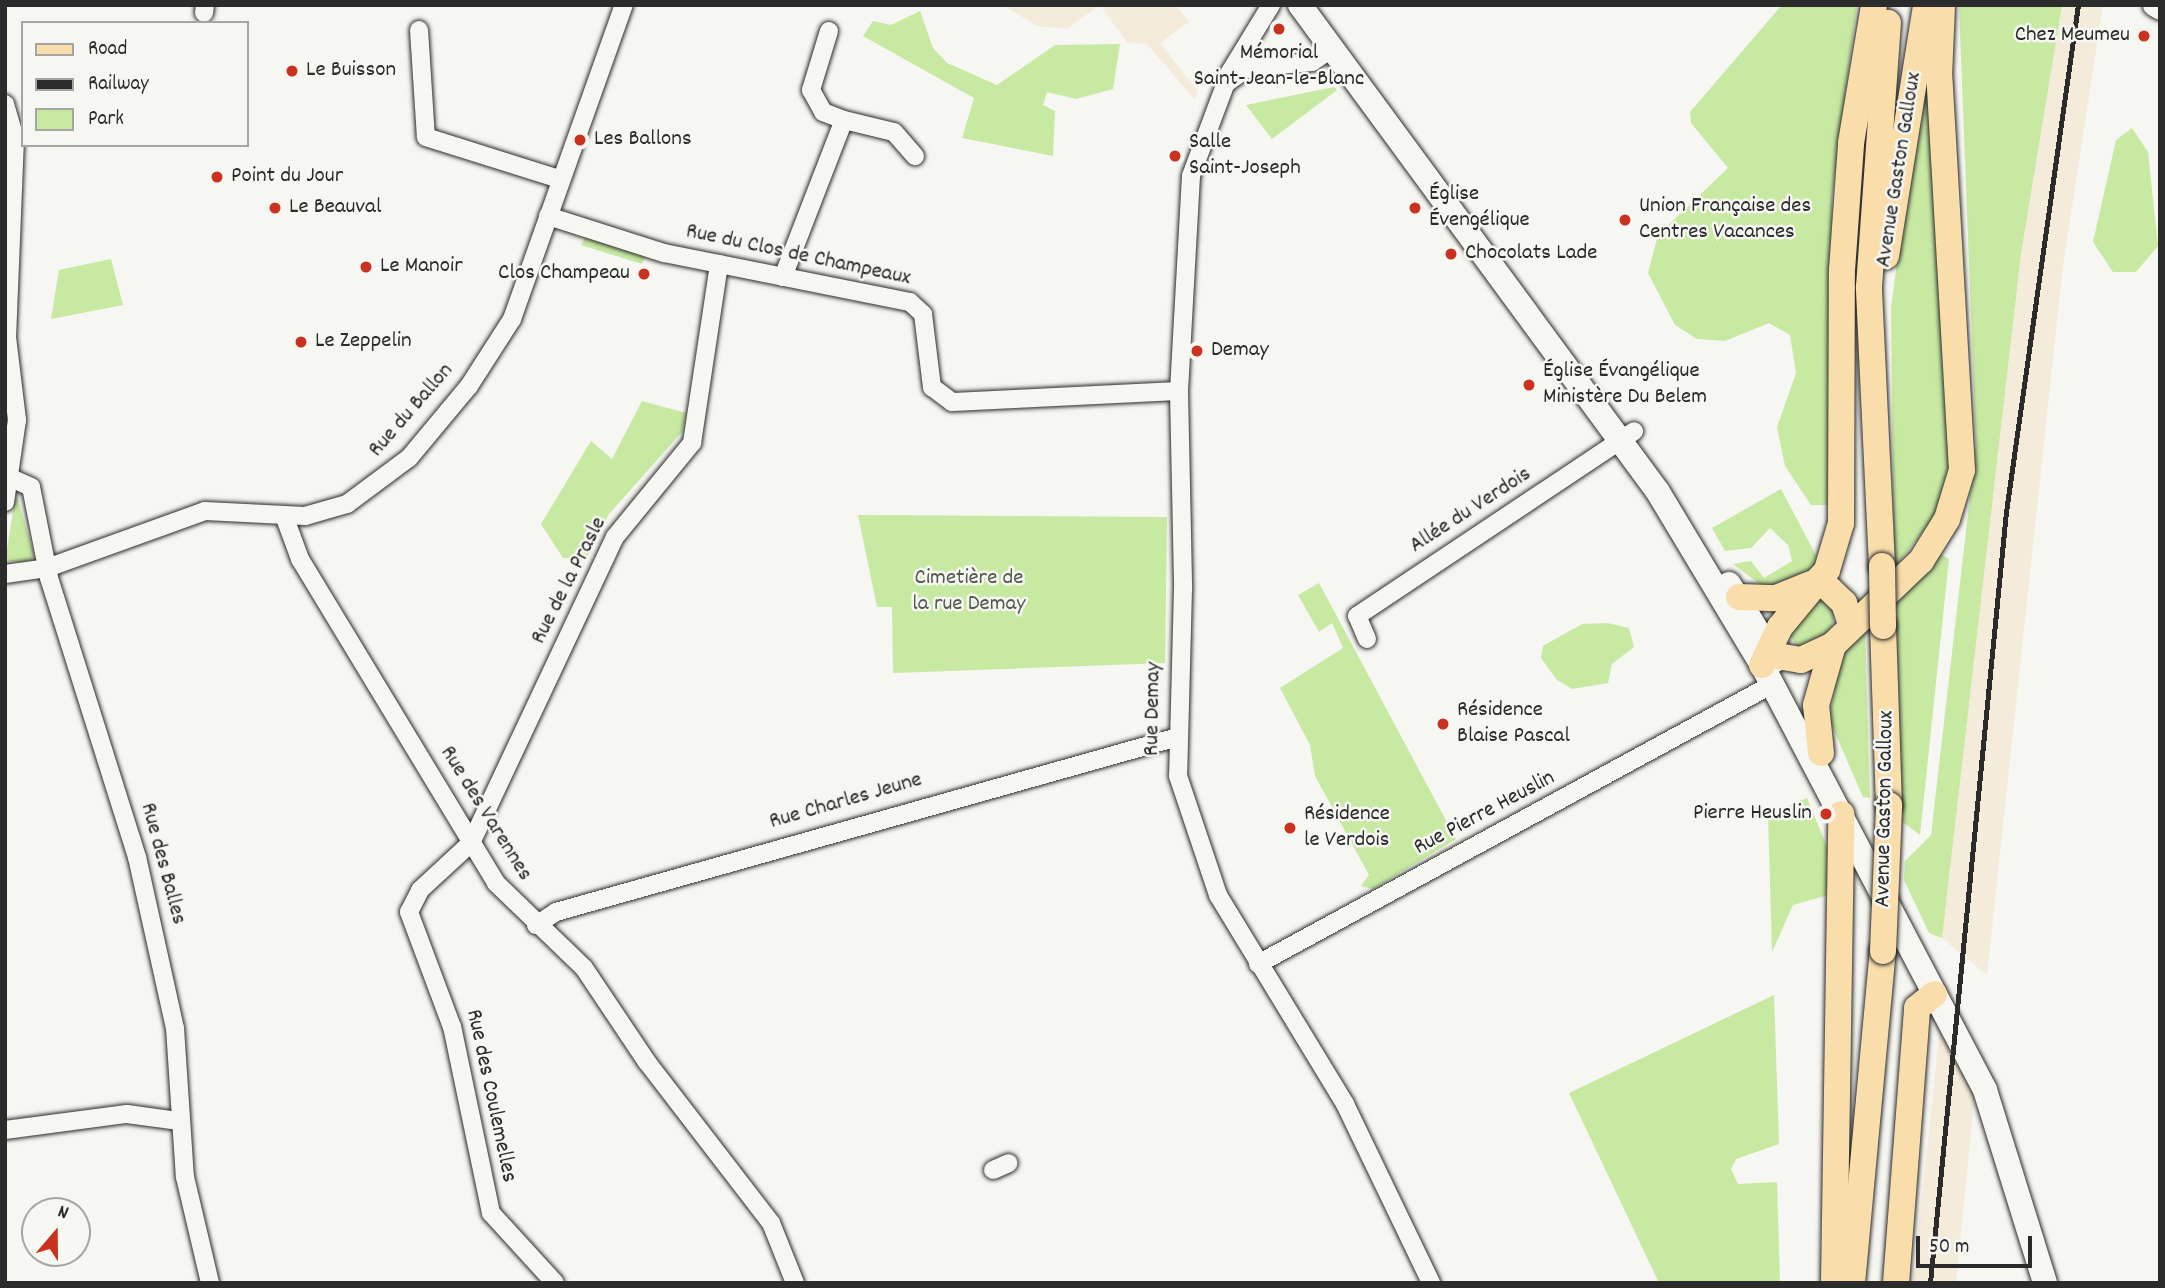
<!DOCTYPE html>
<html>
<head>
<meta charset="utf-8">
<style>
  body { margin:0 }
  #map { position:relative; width:2165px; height:1288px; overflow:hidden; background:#f6f6f2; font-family:Dekko,sans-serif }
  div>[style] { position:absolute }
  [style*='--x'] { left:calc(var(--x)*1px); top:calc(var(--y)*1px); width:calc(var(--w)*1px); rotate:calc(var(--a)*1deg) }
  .built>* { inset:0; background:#f4ebda }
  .green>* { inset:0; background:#c7e9a2 }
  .roads { filter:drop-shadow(0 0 2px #2b2b2b) drop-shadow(0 0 2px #2b2b2b) }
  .minor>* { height:18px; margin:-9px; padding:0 9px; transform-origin:9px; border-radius:9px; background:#f6f6f2 }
  .tertiary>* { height:21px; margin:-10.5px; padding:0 10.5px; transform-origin:10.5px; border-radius:10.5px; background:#f6f6f2 }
  .secondary>* { height:24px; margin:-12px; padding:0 12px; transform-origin:12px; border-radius:12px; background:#f6f6f2 }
  .primary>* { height:26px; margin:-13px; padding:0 13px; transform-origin:13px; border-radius:13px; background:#f9deab }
  .rail>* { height:4.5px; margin:-2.25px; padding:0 2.25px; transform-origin:2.25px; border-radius:2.25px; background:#2b2b2b }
  .bridges { filter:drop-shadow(0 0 2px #2b2b2b) drop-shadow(0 0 2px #2b2b2b) }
  .primary-bridge>* { height:26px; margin:-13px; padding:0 13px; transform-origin:13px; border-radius:13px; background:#f9deab }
  .dots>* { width:19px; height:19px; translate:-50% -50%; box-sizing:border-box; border:4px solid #f6f6f2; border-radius:50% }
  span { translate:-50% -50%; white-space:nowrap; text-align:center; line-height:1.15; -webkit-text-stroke:5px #f6f6f2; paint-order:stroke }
  .poi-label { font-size:23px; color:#2b2b2b }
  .right { translate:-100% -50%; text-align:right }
  .left { translate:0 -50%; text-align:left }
  .street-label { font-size:23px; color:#2b2b2b }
  .park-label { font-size:23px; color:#525a49 }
  .frame { position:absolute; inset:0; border:7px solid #2b2b2b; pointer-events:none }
  .legend { position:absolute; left:21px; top:21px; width:228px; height:126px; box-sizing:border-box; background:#f6f6f2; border:2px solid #a5a5a2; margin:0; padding:9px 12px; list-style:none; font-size:21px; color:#2b2b2b }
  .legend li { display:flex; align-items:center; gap:14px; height:35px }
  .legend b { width:35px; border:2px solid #a5a5a2 }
  .north { position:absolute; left:21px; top:1197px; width:70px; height:70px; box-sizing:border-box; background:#f6f6f2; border:2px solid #a5a5a2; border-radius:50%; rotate:20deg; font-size:19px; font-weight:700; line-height:28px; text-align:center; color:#2b2b2b }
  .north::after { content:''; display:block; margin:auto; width:24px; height:32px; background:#c8321e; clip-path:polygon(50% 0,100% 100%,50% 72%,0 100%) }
  .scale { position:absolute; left:1916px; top:1236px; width:116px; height:32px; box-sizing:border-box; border:4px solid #2b2b2b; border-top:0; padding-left:9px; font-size:21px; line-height:24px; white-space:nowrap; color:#2b2b2b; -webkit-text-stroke:5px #f6f6f2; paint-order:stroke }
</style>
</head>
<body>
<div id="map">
  <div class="built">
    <i style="clip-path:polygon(1003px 5px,1100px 5px,1067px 29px,1037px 26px)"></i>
    <i style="clip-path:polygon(1100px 5px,1176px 5px,1189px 22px,1160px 43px,1198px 91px,1195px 100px,1147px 44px,1127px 42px)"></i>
    <i style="clip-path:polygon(2062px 5px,2103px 5px,2063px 266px,1987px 975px,1942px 938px,2021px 254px)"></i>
    <i style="clip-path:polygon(1940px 1026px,1975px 1092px,1956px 1283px,1913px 1283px)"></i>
  </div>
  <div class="green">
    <i style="clip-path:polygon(1782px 5px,1857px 5px,1832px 195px,1833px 478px,1827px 505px,1811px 505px,1785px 466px,1777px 427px,1796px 373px,1790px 335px,1769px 323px,1725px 341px,1697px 339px,1675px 325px,1648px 273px,1658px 235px,1728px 168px,1691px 123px,1690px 112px)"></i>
    <i style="clip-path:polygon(1959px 5px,2062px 5px,2021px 254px,1942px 938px,1929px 933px,1904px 880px,1905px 861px,1931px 835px,1976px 444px)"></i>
    <i style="clip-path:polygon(920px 11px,933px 48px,947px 63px,997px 85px,1055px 45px,1120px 44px,1113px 89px,1076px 99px,1047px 92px,1043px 105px,1055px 111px,1053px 156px,962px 138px,974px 98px,863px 36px,873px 21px,891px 25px)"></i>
    <i style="clip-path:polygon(1927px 35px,1952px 453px,1935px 517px,1894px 568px,1891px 308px)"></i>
    <i style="clip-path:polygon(1334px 87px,1337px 90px,1272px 139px,1246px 105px)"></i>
    <i style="clip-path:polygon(2132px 128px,2148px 152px,2158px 246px,2136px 272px,2113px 272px,2093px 242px,2116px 140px)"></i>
    <i style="clip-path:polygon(586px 236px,646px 255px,642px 264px,581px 245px)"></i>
    <i style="clip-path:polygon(111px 259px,123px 305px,51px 319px,59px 270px)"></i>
    <i style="clip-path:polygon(642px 401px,686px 413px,682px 432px,609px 514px,586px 559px,563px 558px,541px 524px,591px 441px,612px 459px)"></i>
    <i style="clip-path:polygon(1781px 489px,1819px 561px,1810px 573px,1765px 588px,1733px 564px,1751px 561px,1764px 578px,1792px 561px,1788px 545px,1770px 528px,1751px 548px,1725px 551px,1712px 528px)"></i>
    <i style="clip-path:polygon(16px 493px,34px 554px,30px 563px,5px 561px)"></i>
    <i style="clip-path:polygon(858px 515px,1167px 517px,1165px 663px,893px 673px,892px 607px,877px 607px)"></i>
    <i style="clip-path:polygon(1941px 554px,1949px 559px,1920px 835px,1900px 820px,1895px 599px)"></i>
    <i style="clip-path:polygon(1319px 583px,1456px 839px,1373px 889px,1361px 886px,1369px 875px,1315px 776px,1310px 745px,1280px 688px,1343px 648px,1332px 623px,1319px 632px,1298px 595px)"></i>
    <i style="clip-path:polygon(1821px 593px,1835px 609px,1831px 630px,1801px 652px,1785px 628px)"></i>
    <i style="clip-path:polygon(1607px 623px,1629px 628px,1634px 647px,1612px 664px,1608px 683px,1572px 689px,1557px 680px,1541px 658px,1543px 646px,1582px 624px)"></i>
    <i style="clip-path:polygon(1865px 628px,1870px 798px,1863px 797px,1829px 719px,1841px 657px)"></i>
    <i style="clip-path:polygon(1807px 798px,1828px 849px,1828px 895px,1793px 905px,1772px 952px,1768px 814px)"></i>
    <i style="clip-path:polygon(1774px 995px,1779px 1144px,1736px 1159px,1731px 1169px,1738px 1184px,1777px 1182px,1780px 1283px,1659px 1283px,1569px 1093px)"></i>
  </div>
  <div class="roads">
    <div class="minor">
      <i style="--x:1271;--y:5;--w:79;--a:121.5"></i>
      <i style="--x:1230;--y:72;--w:111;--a:110.6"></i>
      <i style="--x:1191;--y:176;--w:215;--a:93.2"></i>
      <i style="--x:1179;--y:391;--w:198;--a:88.8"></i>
      <i style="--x:1183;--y:589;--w:187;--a:91.5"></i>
      <i style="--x:1178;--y:776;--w:126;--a:71.4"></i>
      <i style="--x:1218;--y:895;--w:245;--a:58.7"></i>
      <i style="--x:1345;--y:1104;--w:199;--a:64.3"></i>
      <i style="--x:204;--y:13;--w:8;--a:-83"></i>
      <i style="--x:419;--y:30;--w:107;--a:86.3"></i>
      <i style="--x:426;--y:137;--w:139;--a:17.5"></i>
      <i style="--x:829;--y:31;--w:62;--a:107"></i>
      <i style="--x:811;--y:90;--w:25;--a:61"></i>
      <i style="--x:823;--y:112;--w:22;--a:21"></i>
      <i style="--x:1228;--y:82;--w:24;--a:-36"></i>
      <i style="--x:1247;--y:68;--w:65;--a:-5.3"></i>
      <i style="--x:1312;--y:62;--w:23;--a:-34"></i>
      <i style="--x:5;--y:104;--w:36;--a:74"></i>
      <i style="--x:15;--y:139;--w:198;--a:92.3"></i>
      <i style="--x:7;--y:337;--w:84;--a:83.1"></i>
      <i style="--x:17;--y:420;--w:83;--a:98.3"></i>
      <i style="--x:548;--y:216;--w:122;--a:17.7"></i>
      <i style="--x:664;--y:253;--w:251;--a:11.3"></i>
      <i style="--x:910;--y:302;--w:18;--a:43"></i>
      <i style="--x:923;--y:314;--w:74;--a:83"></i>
      <i style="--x:932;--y:387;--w:25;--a:37"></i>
      <i style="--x:952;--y:402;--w:227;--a:-2.8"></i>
      <i style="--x:783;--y:277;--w:168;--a:-68.8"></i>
      <i style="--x:844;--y:120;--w:51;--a:13.5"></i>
      <i style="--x:894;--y:132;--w:32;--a:49"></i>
      <i style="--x:11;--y:478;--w:22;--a:24"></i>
      <i style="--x:31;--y:487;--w:93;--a:78.8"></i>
      <i style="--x:49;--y:578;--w:293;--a:72.5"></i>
      <i style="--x:137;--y:857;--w:175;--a:77.5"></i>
      <i style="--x:175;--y:1028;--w:149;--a:86.2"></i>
      <i style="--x:185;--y:1177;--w:109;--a:76.7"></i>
      <i style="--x:285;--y:518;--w:44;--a:69.9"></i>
      <i style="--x:300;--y:559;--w:379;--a:58.8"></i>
      <i style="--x:496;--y:883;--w:122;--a:44"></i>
      <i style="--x:584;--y:968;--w:113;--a:56.2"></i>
      <i style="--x:647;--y:1062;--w:203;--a:52.4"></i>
      <i style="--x:771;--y:1223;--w:65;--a:68.2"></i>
      <i style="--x:5;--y:574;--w:42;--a:-8.1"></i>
      <i style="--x:47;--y:568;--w:168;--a:-19.8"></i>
      <i style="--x:205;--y:511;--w:100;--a:2.9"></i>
      <i style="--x:305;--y:516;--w:44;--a:-15.9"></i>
      <i style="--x:347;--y:504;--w:77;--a:-36.6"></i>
      <i style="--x:409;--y:458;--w:94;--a:-50.2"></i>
      <i style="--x:469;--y:386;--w:80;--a:-57.3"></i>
      <i style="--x:512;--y:319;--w:333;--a:-70.4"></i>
      <i style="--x:1367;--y:639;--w:25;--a:-113"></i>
      <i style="--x:1357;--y:616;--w:333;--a:-33.7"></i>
      <i style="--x:536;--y:925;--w:24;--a:-33"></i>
      <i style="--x:556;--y:912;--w:642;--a:-15.72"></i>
      <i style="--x:1258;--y:964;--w:584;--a:-28.54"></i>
      <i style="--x:5;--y:1130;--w:123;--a:-7.5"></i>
      <i style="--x:127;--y:1114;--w:51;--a:7.8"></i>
      <i style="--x:993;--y:1170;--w:17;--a:-24"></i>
      <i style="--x:555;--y:1283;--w:95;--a:-132.4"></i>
      <i style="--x:491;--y:1213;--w:190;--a:-101.8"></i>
      <i style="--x:452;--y:1027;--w:123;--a:-110.5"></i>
      <i style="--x:409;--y:912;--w:25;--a:-63"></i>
      <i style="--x:420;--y:890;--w:69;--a:-42.7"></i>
      <i style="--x:471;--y:843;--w:338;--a:-64.8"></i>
      <i style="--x:615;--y:537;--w:122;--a:-50.7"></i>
      <i style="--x:692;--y:443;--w:181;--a:-81.4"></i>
    </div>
    <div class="tertiary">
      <i style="--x:2153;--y:5;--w:8;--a:30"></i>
    </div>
    <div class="secondary">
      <i style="--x:1300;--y:5;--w:604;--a:53.68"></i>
      <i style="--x:1658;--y:492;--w:202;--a:59"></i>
      <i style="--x:1762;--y:665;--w:480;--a:62.3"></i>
      <i style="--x:1985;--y:1090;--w:202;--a:72.7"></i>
      <i style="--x:1729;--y:584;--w:89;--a:58.8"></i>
    </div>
    <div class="primary">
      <i style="--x:1886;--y:256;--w:254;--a:-80.9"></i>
      <i style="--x:1882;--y:566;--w:279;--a:-92.7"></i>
      <i style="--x:1869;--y:287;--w:265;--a:-85.9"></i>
      <i style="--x:1819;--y:579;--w:35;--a:44"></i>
      <i style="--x:1844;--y:603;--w:22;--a:72"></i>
      <i style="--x:1739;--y:597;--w:37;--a:2"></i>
      <i style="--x:1776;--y:598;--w:38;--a:-22"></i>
      <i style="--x:1883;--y:626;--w:179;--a:88.1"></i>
      <i style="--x:1772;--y:655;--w:29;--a:10"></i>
      <i style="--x:1801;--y:660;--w:35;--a:-25"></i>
      <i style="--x:1762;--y:665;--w:42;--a:-64.7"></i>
      <i style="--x:1780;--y:627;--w:74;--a:-50.5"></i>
      <i style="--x:1827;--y:570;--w:49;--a:-73.4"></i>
      <i style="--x:1841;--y:523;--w:253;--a:-89.8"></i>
      <i style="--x:1842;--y:270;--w:127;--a:-85.9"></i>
      <i style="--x:1851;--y:143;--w:140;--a:-80.5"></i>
      <i style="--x:1821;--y:753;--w:48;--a:-95.9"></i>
      <i style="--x:1816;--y:705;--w:62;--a:-74.2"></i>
      <i style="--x:1833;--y:645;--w:122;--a:-43.7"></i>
      <i style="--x:1921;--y:561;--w:49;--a:-58.2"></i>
      <i style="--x:1947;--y:519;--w:51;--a:-73"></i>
      <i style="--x:1962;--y:470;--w:394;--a:-93.3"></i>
      <i style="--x:1939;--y:77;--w:72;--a:-87.6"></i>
      <i style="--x:1834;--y:1283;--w:469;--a:-89.1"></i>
      <i style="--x:1852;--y:1283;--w:333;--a:-84.7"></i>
      <i style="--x:1896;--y:1283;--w:276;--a:-85.6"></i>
      <i style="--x:1917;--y:1008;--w:22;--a:-39"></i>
    </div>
  </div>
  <div class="rail">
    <i style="--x:1930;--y:1283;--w:775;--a:-84.37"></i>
    <i style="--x:2006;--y:512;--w:512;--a:-81.92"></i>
  </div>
  <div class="bridges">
    <div class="primary-bridge">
      <i style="--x:1882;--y:566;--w:60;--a:89"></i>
      <i style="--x:1883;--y:951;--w:146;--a:-87.6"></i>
    </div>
  </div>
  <div class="dots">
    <i style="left:1279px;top:29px;background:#c8321e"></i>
    <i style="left:2144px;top:36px;background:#c8321e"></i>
    <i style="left:292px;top:71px;background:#c8321e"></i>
    <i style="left:580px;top:140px;background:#c8321e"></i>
    <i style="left:1175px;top:156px;background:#c8321e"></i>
    <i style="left:217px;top:177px;background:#c8321e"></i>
    <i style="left:275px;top:208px;background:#c8321e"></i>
    <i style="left:1415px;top:208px;background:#c8321e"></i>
    <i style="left:1625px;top:220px;background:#c8321e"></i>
    <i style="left:1451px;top:254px;background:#c8321e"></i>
    <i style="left:366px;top:267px;background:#c8321e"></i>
    <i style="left:644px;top:274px;background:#c8321e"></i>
    <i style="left:301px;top:342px;background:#c8321e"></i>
    <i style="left:1197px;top:351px;background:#c8321e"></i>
    <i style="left:1529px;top:385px;background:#c8321e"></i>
    <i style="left:1443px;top:724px;background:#c8321e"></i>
    <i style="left:1826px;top:814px;background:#c8321e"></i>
    <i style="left:1290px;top:828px;background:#c8321e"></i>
  </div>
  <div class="poi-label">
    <span class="right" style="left:2130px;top:36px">Chez Meumeu</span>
    <span style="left:1279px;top:67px">Mémorial<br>Saint-Jean-le-Blanc</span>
    <span class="left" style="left:306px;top:71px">Le Buisson</span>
    <span class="left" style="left:594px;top:140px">Les Ballons</span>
    <span class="left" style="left:1189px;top:156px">Salle<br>Saint-Joseph</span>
    <span class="left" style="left:231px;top:177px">Point du Jour</span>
    <span class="left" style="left:1429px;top:208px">Église<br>Évengélique</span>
    <span class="left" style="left:1639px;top:220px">Union Française des<br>Centres Vacances</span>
    <span class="left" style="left:289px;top:208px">Le Beauval</span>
    <span class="left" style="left:1465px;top:254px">Chocolats Lade</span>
    <span class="left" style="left:380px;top:267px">Le Manoir</span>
    <span class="right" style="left:630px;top:274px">Clos Champeau</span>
    <span class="left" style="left:315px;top:342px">Le Zeppelin</span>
    <span class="left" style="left:1211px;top:351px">Demay</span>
    <span class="left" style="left:1543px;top:385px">Église Évangélique<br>Ministère Du Belem</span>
    <span class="left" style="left:1457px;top:724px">Résidence<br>Blaise Pascal</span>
    <span class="right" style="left:1812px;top:814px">Pierre Heuslin</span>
    <span class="left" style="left:1304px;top:828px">Résidence<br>le Verdois</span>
  </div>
  <div class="street-label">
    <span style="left:1900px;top:170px;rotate:-81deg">Avenue Gaston Galloux</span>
    <span style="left:798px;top:256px;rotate:12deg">Rue du Clos de Champeaux</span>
    <span style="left:412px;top:411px;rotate:-49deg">Rue du Ballon</span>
    <span style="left:1471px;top:511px;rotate:-33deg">Allée du Verdois</span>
    <span style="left:570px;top:581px;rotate:-63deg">Rue de la Prasle</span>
    <span style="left:1154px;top:709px;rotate:-89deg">Rue Demay</span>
    <span style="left:846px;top:802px;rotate:-16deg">Rue Charles Jeune</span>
    <span style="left:1886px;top:809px;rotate:-89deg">Avenue Gaston Galloux</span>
    <span style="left:485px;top:814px;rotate:58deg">Rue des Varennes</span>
    <span style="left:1485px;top:814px;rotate:-28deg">Rue Pierre Heuslin</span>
    <span style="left:162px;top:864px;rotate:75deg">Rue des Balles</span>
    <span style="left:490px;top:1096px;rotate:78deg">Rue des Coulemelles</span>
  </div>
  <div class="park-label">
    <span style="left:969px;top:592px">Cimetière de<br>la rue Demay</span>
  </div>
  <div class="frame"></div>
  <ul class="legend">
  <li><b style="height:9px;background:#f9deab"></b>Road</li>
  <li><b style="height:9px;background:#2b2b2b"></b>Railway</li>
  <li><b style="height:19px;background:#c7e9a2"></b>Park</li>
  </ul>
  <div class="north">N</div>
  <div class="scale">50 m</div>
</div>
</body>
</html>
